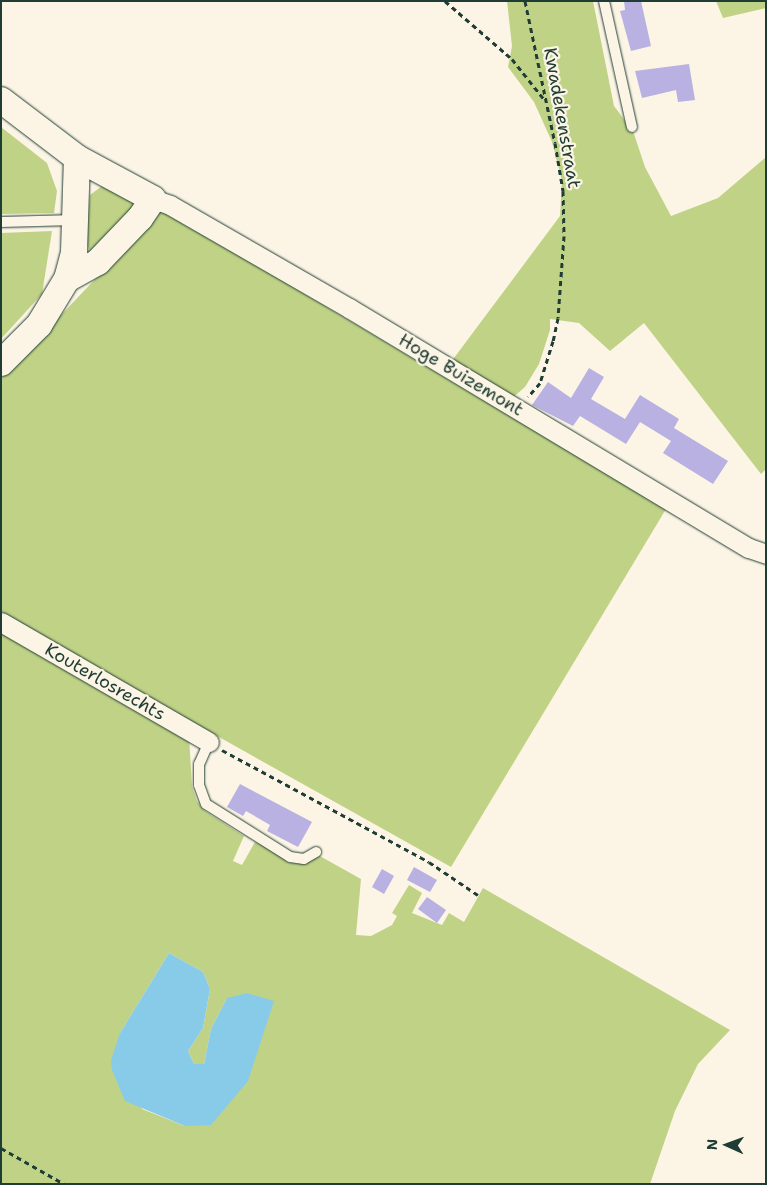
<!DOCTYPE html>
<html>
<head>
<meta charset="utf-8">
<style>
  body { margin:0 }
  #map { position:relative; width:767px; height:1185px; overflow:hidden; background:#fcf5e5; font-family:"Shantell Sans",sans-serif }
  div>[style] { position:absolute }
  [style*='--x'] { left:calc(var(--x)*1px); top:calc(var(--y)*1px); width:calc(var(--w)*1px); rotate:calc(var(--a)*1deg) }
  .green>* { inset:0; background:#c0d286 }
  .water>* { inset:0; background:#87cbe9 }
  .building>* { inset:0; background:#b8b1e2 }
  .path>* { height:3px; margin-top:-1.5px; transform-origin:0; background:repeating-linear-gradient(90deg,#1f3d34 0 5px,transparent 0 9px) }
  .roads { filter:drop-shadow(0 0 1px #1f3d34) drop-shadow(0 0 1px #1f3d34) }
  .lane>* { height:10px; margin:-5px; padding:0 5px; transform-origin:5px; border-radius:5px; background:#fcf5e5 }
  .street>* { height:19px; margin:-9.5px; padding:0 9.5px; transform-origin:9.5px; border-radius:9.5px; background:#fcf5e5 }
  .secondary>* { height:26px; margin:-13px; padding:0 13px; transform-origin:13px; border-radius:13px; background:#fcf5e5 }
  span { translate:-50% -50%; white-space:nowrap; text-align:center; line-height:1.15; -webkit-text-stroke:4.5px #fcf5e5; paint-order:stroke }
  .street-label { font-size:18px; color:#1f3d34 }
  .frame { position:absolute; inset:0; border:2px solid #1f3d34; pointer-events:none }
  .north { position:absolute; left:702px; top:1120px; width:50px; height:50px; -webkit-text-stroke:4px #fcf5e5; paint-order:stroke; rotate:272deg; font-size:14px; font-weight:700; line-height:20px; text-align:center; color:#1f3d34 }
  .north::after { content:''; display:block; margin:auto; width:18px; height:22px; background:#1f3d34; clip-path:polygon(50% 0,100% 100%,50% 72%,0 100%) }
</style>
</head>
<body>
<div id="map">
  <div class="green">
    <i style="clip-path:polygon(507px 1px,593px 1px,614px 106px,633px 131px,645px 167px,671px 216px,718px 198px,766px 157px,766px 469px,761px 474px,644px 323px,610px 351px,579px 323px,550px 319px,550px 330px,539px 364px,525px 387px,511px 399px,451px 362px,560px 216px,562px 181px,552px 142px,534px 102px,508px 67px,512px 46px)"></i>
    <i style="clip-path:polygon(716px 1px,766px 1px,766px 8px,723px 18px)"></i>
    <i style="clip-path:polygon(1px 127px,47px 163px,57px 191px,54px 213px,1px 214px)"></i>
    <i style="clip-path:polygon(102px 186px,130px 197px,135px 205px,90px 251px,85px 242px,90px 195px)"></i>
    <i style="clip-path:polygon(162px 209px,666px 509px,451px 867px,1px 615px,1px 378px)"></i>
    <i style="clip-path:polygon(52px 231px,42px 294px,1px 339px,1px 233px)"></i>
    <i style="clip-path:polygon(evenodd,1px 629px,189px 736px,192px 786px,197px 801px,205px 811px,244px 836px,233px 861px,242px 865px,255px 842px,297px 863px,304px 864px,318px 855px,361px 879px,356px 935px,371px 936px,392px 925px,397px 916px,392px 913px,409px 885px,422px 893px,412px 913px,442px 925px,449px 913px,464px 922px,483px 888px,730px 1030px,698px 1064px,675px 1111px,650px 1184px,1px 1184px,1px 629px,169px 953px,203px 972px,210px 989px,203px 1028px,188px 1051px,194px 1064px,204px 1064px,211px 1029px,227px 998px,185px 1126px,142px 1109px,120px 1033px,169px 953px)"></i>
  </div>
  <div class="water">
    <i style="clip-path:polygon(169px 953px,203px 972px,210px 989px,203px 1028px,188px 1051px,194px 1064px,204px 1064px,211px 1029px,227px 998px,247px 993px,274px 1001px,248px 1081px,211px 1125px,185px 1126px,125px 1101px,112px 1070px,111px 1060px,120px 1033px)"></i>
  </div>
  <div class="building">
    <i style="clip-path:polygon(624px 1px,641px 1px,651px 46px,631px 51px,620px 11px,625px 10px)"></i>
    <i style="clip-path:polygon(689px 64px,695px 100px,678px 102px,676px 90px,642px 98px,635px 71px)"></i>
    <i style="clip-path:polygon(589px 368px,604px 377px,591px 399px,625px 419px,640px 395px,679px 419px,674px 428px,728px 461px,713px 484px,663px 453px,671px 441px,640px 422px,626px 444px,580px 416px,573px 426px,532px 405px,548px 382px,571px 398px)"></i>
    <i style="clip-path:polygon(240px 784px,312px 822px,298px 847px,267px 831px,270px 825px,246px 811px,243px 816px,227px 807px)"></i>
    <i style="clip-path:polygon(414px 867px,437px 880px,430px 892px,407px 880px)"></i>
    <i style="clip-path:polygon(382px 869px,394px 876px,384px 894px,372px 887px)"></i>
    <i style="clip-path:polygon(427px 897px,446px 910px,437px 923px,418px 909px)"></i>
  </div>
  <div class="path">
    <i style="--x:445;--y:1;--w:89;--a:40.9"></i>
    <i style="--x:512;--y:59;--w:50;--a:51.5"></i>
    <i style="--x:525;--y:1;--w:145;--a:78.1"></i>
    <i style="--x:555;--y:143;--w:49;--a:80.5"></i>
    <i style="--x:563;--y:191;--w:45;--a:88.7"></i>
    <i style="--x:564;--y:236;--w:82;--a:94.2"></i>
    <i style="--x:558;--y:318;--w:24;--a:102"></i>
    <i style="--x:553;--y:341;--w:44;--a:107.2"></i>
    <i style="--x:540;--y:383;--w:18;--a:131"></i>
    <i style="--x:222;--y:750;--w:235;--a:28.4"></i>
    <i style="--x:429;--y:862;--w:59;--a:34"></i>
    <i style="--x:1;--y:1148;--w:73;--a:29.7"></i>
  </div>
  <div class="roads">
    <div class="lane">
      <i style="--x:604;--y:1;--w:129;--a:77.5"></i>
      <i style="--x:1;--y:222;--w:74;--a:-1.5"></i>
      <i style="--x:209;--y:742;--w:24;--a:114"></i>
      <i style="--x:199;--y:764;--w:21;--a:90"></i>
      <i style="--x:199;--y:785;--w:20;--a:70"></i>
      <i style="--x:206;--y:804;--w:99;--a:32.2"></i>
      <i style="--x:290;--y:857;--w:14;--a:8"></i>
      <i style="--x:304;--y:859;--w:14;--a:-30"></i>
    </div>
    <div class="street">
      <i style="--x:153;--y:199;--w:18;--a:19"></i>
      <i style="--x:170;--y:205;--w:207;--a:29.9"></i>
      <i style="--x:349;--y:308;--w:466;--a:31"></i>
      <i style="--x:749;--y:548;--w:18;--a:19"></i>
      <i style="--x:1;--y:622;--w:240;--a:30"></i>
    </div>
    <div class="secondary">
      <i style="--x:1;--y:100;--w:96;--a:37.3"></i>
      <i style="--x:77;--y:158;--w:86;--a:28.3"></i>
      <i style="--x:153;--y:199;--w:23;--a:124"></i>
      <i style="--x:140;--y:218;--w:61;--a:133.7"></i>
      <i style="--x:98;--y:262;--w:35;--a:151"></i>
      <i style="--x:1;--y:363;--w:54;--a:-45"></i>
      <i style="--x:39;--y:325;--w:54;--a:-58.7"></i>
      <i style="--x:67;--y:279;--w:28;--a:-75"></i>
      <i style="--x:74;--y:252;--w:94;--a:-88.2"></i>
    </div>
  </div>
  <div class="street-label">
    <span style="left:562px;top:118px;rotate:80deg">Kwadekenstraat</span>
    <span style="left:461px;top:375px;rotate:31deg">Hoge Buizemont</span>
    <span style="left:105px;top:682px;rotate:30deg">Kouterlosrechts</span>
  </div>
  <div class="frame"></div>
  <div class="north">N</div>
</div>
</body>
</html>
